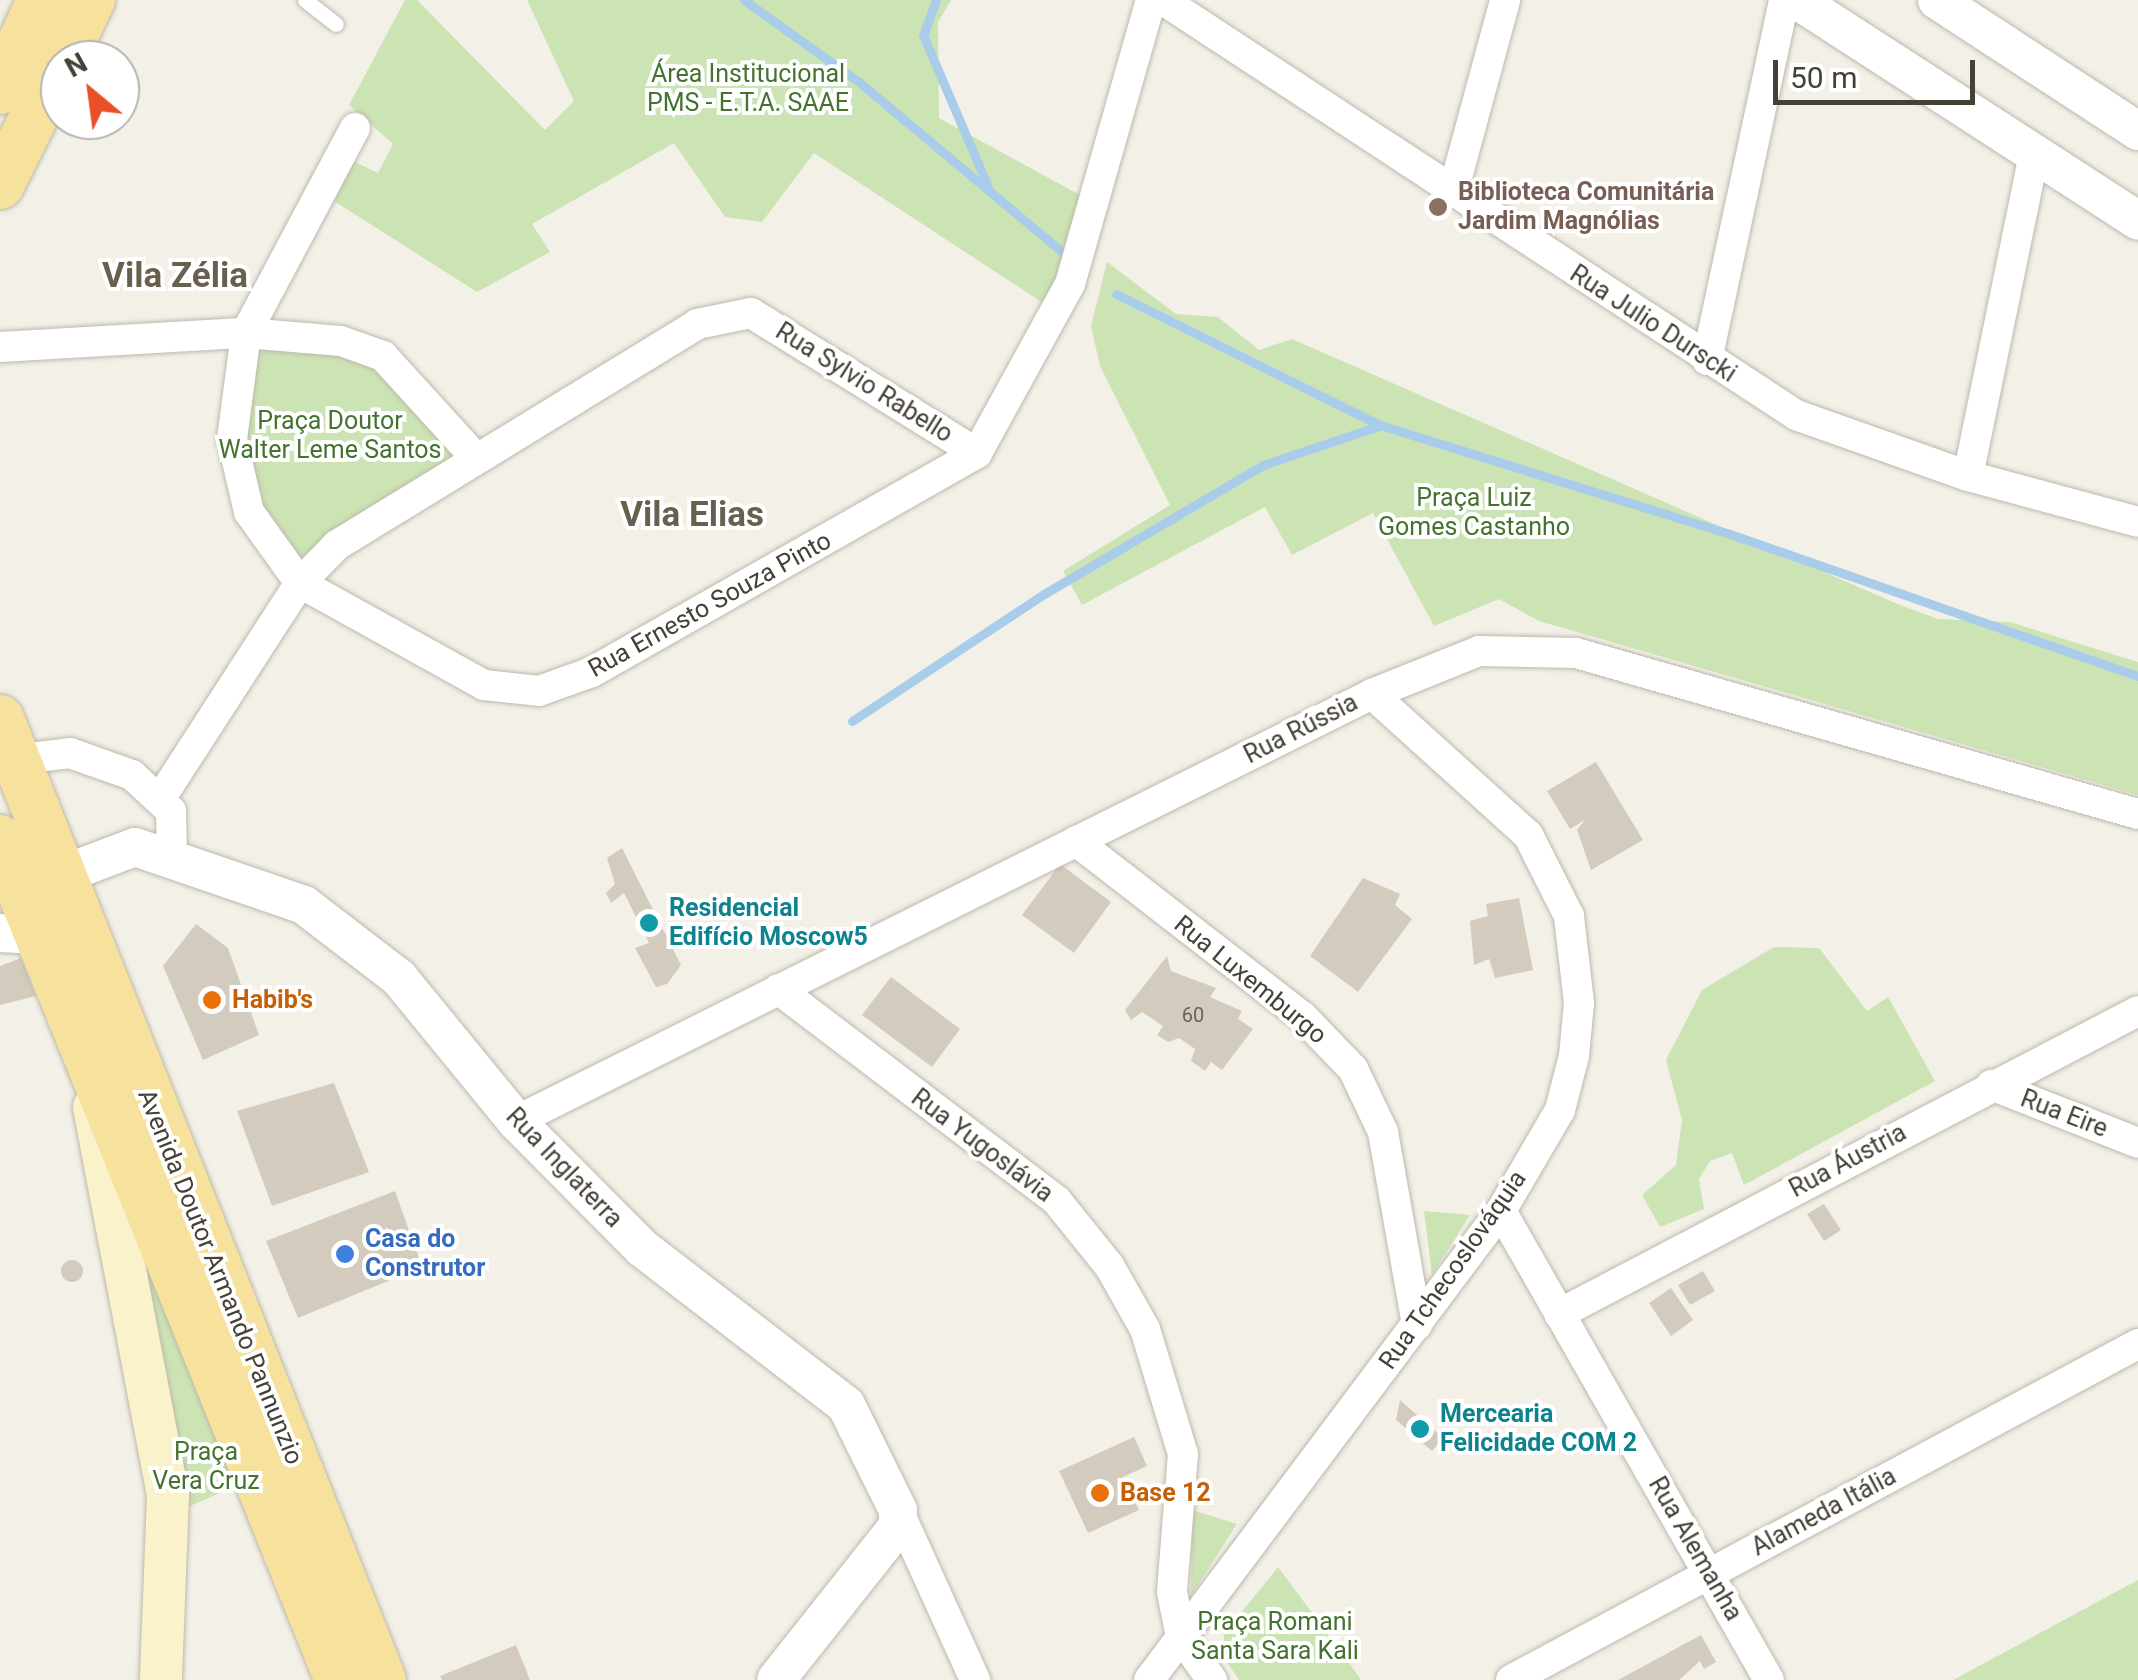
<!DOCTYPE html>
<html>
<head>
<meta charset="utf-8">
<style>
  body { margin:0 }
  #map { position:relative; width:2138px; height:1680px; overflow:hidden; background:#f3f0e8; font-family:Roboto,sans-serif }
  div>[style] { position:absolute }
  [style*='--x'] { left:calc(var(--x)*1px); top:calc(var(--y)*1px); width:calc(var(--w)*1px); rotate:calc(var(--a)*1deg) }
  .green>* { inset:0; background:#cce4b4 }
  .stream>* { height:9px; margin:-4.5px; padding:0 4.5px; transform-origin:4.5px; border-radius:4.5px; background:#a9cceb }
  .building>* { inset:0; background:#d3ccbe }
  .round { border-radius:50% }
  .roads { filter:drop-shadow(0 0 2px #beb8ab) drop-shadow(0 0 2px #beb8ab) }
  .service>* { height:15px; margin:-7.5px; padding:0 7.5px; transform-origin:7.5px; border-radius:7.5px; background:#fff }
  .minor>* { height:30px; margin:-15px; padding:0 15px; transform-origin:15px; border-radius:15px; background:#fff }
  .tertiary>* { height:38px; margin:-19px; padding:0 19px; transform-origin:19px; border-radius:19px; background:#fff }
  .secondary>* { height:42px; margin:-21px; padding:0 21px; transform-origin:21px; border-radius:21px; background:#faf2ca }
  .primary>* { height:48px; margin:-24px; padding:0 24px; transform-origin:24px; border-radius:24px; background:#f7e29d }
  .dots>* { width:28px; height:28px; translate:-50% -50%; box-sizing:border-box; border:5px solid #fff; border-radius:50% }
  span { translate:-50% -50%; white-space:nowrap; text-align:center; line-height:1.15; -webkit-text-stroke:8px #fff; paint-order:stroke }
  .number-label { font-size:20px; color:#696459 }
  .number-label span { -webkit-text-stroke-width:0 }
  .park-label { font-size:25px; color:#45732f }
  .education-label { font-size:25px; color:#785e54; font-weight:700 }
  .left { translate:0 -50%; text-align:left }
  .street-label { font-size:25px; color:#464137 }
  .culture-label { font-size:25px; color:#0d838f; font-weight:700 }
  .food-label { font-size:25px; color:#c56008; font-weight:700 }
  .shop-label { font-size:25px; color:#366cbe; font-weight:700 }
  .district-label { font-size:35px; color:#685f4f; font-weight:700 }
  .north { position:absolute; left:40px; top:40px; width:100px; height:100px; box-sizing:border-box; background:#fff; border:2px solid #b5b3af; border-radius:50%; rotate:331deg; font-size:28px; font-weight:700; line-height:40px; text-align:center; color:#464137 }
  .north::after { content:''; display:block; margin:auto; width:35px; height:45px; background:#ea5028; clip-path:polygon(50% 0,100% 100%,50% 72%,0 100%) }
  .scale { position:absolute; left:1773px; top:60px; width:202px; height:45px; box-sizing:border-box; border:5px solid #464137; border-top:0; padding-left:12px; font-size:30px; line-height:35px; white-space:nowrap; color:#464137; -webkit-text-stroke:8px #fff; paint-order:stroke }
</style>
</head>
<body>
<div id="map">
  <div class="green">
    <i style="clip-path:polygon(405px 0,417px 0,545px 130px,574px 101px,527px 0,951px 0,938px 22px,939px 118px,1080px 195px,1049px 307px,814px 153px,762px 222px,725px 217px,674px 143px,532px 224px,550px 252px,477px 292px,334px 201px,353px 161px,378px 173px,393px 144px,349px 105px)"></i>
    <i style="clip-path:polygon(1107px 262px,1176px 314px,1218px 317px,1259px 350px,1292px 339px,1895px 603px,1938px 619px,2010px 622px,2138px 662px,2138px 795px,1539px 621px,1499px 599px,1434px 626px,1373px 513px,1292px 555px,1265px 507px,1082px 605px,1063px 571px,1170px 505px,1100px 366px,1091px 326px)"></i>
    <i style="clip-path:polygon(312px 344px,381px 361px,461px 450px,298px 559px,264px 510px,244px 441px,260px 347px)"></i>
    <i style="clip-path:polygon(1774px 947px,1819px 948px,1867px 1011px,1888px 997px,1935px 1081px,1744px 1185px,1732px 1153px,1710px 1161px,1699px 1179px,1704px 1209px,1660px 1227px,1642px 1195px,1676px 1165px,1682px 1120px,1666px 1060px,1702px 990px)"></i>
    <i style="clip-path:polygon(125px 1199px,240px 1484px,188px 1507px)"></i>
    <i style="clip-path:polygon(1424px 1211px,1470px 1215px,1432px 1275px)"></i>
    <i style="clip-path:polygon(1192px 1510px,1237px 1524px,1191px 1596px)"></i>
    <i style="clip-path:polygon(1278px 1567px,1342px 1653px,1361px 1680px,1239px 1680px,1224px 1658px,1224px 1634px)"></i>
    <i style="clip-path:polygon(2138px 1580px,2138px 1680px,1953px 1680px)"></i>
  </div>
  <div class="stream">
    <i style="--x:744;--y:0;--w:141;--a:35.5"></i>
    <i style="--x:859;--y:82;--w:273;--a:39.9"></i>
    <i style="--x:936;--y:0;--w:37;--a:110"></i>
    <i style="--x:923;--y:35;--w:165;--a:66.8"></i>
    <i style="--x:1116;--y:294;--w:295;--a:26.4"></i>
    <i style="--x:1380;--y:425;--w:363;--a:17.3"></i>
    <i style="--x:1727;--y:533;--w:435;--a:19.2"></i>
    <i style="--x:852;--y:721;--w:230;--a:-33.5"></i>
    <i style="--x:1044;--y:594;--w:254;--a:-30.5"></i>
    <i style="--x:1263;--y:465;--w:122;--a:-18.6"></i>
  </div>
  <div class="building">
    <i style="clip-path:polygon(1434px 187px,1449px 197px,1442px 221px,1428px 218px)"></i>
    <i style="clip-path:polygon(1596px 762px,1643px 840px,1591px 870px,1577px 830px,1585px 820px,1570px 829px,1547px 791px)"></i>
    <i style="clip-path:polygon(622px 848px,681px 965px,667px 984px,656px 987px,635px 948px,649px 943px,624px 893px,611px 903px,606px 893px,615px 884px,607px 858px)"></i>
    <i style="clip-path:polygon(1060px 864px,1111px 902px,1074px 953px,1022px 915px)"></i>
    <i style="clip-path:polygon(1363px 878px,1400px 894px,1395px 905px,1412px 919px,1358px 992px,1310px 956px)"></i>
    <i style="clip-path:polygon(1519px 898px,1533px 970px,1495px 978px,1489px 959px,1474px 965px,1470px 921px,1488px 916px,1486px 904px)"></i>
    <i style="clip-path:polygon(196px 924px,228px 948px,259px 1035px,203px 1060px,163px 966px)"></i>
    <i style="clip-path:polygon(1167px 956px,1171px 971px,1216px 988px,1210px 997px,1242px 1011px,1238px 1019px,1253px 1029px,1222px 1070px,1211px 1062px,1205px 1071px,1191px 1061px,1195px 1049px,1179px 1038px,1168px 1042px,1157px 1035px,1163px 1026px,1142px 1012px,1131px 1020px,1125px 1010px)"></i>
    <i style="clip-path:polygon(21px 958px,36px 996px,0 1005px,0 966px)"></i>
    <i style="clip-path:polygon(891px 977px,960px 1029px,932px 1067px,862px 1015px)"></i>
    <i style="clip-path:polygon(334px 1083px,369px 1172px,272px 1206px,237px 1111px)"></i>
    <i style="clip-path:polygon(395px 1191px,422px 1267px,298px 1318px,266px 1241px)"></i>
    <i style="clip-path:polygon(1824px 1204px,1841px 1230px,1824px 1241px,1807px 1214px)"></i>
    <i class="round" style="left:61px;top:1260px;width:22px;height:22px"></i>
    <i style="clip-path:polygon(1703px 1271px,1715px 1291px,1690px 1305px,1678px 1285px)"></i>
    <i style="clip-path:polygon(1671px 1288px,1693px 1320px,1671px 1336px,1649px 1303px)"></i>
    <i style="clip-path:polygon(1400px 1400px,1443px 1438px,1432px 1451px,1396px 1420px)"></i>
    <i style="clip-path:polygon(1134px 1437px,1147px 1466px,1123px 1477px,1139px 1510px,1088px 1533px,1059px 1471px)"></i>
    <i style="clip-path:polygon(1701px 1635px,1716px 1662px,1704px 1669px,1700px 1661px,1679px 1680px,1618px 1680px)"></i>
    <i style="clip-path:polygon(516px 1645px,530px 1680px,442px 1680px,440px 1676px)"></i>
  </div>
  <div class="roads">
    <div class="service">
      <i style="--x:305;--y:0;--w:39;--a:38"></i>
    </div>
    <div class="minor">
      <i style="--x:1163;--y:0;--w:757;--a:33.25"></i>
      <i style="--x:1796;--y:415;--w:182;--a:19.5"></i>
      <i style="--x:1968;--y:476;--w:176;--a:15.1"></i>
      <i style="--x:355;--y:128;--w:232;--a:118"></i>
      <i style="--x:246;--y:333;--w:107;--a:97.5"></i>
      <i style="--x:232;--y:439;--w:75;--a:76.9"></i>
      <i style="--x:249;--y:512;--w:87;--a:54.3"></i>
      <i style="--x:300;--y:583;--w:210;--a:29"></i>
      <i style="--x:484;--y:685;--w:55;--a:6.2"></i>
      <i style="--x:539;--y:691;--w:56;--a:-19.7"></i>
      <i style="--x:592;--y:672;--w:443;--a:-29.6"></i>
      <i style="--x:977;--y:453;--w:193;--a:-61.2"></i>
      <i style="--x:1070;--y:284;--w:295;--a:-74.1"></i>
      <i style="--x:1453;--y:192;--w:199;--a:-74.8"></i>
      <i style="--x:0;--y:347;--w:246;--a:-3.3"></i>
      <i style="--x:246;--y:333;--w:95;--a:4.8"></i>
      <i style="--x:341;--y:341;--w:45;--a:19.7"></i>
      <i style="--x:383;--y:356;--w:134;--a:47.7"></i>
      <i style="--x:1707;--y:360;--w:368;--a:-77.9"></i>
      <i style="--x:1968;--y:476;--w:328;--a:-78.4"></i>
      <i style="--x:13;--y:760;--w:57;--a:-7"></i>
      <i style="--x:70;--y:753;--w:66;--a:19.5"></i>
      <i style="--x:132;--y:775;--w:53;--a:42.7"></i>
      <i style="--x:171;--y:811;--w:44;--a:88.7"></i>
      <i style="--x:162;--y:796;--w:254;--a:-57.1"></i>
      <i style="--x:300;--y:583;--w:53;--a:-45.8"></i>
      <i style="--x:337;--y:545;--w:422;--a:-31.5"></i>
      <i style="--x:697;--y:324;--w:55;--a:-11.5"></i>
      <i style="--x:751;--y:313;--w:266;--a:31.8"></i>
      <i style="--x:1076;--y:841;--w:286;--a:37.8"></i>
      <i style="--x:1302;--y:1016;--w:74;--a:46.1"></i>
      <i style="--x:1353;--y:1069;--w:70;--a:64.5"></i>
      <i style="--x:1383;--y:1132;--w:196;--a:80"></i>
      <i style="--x:778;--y:989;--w:350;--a:37.2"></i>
      <i style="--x:1057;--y:1201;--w:85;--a:51.2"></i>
      <i style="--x:1110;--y:1267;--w:71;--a:60.6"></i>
      <i style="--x:1145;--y:1329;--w:131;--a:73.1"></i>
      <i style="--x:1183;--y:1454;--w:138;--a:94.6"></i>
      <i style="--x:1172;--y:1592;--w:46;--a:78.7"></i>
      <i style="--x:1181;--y:1637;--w:53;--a:54.2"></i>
      <i style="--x:1991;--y:1085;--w:158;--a:21.5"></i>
      <i style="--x:516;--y:1121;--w:957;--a:-26.51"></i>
      <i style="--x:1372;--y:694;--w:115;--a:-21.9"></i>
      <i style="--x:1479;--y:651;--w:97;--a:1.2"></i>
      <i style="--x:1576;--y:653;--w:585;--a:15.99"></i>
      <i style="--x:1501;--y:1211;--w:540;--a:60.26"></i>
      <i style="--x:1559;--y:1314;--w:653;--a:-27.62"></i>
      <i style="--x:898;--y:1510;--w:187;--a:65.6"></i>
      <i style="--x:1149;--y:1680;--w:586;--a:-53.11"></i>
      <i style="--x:1501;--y:1211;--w:117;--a:-59.7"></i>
      <i style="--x:1560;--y:1110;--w:56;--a:-75.5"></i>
      <i style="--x:1574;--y:1056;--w:53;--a:-84.6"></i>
      <i style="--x:1579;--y:1003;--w:88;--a:-96.6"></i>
      <i style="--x:1569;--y:916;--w:91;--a:-116.8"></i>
      <i style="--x:1528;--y:835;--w:210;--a:-137.9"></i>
      <i style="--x:1511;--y:1680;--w:711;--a:-28.19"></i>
    </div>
    <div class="tertiary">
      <i style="--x:1797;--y:0;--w:406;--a:32.9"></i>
      <i style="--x:1937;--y:0;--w:240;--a:33.1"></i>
      <i style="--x:35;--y:885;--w:107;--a:-20.8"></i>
      <i style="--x:135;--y:847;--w:179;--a:18.9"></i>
      <i style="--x:304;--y:905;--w:120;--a:37.5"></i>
      <i style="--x:399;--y:978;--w:185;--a:50.7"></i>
      <i style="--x:516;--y:1121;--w:179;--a:45.2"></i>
      <i style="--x:642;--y:1248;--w:257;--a:37.6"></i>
      <i style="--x:846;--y:1405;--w:117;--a:63.7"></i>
      <i style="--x:898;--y:1510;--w:16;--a:90"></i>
      <i style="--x:898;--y:1526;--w:196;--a:128.4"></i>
      <i style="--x:0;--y:933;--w:38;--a:3"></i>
    </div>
    <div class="secondary">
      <i style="--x:94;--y:1107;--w:395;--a:79.2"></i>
      <i style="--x:168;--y:1495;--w:185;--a:92.2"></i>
    </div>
    <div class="primary">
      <i style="--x:62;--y:60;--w:67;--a:-64.2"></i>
      <i style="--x:0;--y:90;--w:99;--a:-65.5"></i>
      <i style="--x:0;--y:185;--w:135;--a:-63.6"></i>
      <i style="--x:0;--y:719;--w:1034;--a:68.32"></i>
      <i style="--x:0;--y:839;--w:907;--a:68.05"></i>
    </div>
  </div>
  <div class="dots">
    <i style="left:1438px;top:207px;background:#8d6e63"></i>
    <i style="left:649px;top:923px;background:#0f9aa8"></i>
    <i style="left:212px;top:1000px;background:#e8710a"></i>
    <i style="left:345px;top:1254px;background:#3f7fe0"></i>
    <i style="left:1420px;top:1429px;background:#0f9aa8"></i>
    <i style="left:1100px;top:1493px;background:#e8710a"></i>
  </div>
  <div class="number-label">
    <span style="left:1193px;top:1015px">60</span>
  </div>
  <div class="park-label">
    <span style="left:748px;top:89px">Área Institucional<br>PMS - E.T.A. SAAE</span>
    <span style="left:330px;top:436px">Praça Doutor<br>Walter Leme Santos</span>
    <span style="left:1474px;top:513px">Praça Luiz<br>Gomes Castanho</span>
    <span style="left:206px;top:1467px">Praça<br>Vera Cruz</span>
    <span style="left:1275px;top:1637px">Praça Romani<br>Santa Sara Kali</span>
  </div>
  <div class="education-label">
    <span class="left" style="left:1458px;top:207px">Biblioteca Comunitária<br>Jardim Magnólias</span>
  </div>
  <div class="street-label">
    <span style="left:1653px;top:324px;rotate:33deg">Rua Julio Durscki</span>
    <span style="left:864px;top:383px;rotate:32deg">Rua Sylvio Rabello</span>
    <span style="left:710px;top:605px;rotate:-29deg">Rua Ernesto Souza Pinto</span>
    <span style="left:1301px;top:729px;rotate:-27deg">Rua Rússia</span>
    <span style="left:1250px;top:980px;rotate:39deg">Rua Luxemburgo</span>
    <span style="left:2064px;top:1114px;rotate:21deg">Rua Eire</span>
    <span style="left:982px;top:1146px;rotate:37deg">Rua Yugoslávia</span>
    <span style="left:1848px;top:1161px;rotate:-28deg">Rua Áustria</span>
    <span style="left:564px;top:1168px;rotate:46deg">Rua Inglaterra</span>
    <span style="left:1453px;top:1270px;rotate:-55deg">Rua Tchecoslováquia</span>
    <span style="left:220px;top:1277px;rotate:68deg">Avenida Doutor Armando Pannunzio</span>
    <span style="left:1824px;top:1512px;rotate:-28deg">Alameda Itália</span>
    <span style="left:1695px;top:1549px;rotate:60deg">Rua Alemanha</span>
  </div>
  <div class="culture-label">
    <span class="left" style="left:669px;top:923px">Residencial<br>Edifício Moscow5</span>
    <span class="left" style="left:1440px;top:1429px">Mercearia<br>Felicidade COM 2</span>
  </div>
  <div class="food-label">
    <span class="left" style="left:232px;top:1000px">Habib's</span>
    <span class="left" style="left:1120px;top:1493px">Base 12</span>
  </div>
  <div class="shop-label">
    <span class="left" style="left:365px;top:1254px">Casa do<br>Construtor</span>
  </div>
  <div class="district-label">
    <span style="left:175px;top:276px">Vila Zélia</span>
    <span style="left:692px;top:515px">Vila Elias</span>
  </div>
  <div class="north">N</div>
  <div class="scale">50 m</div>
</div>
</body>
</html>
